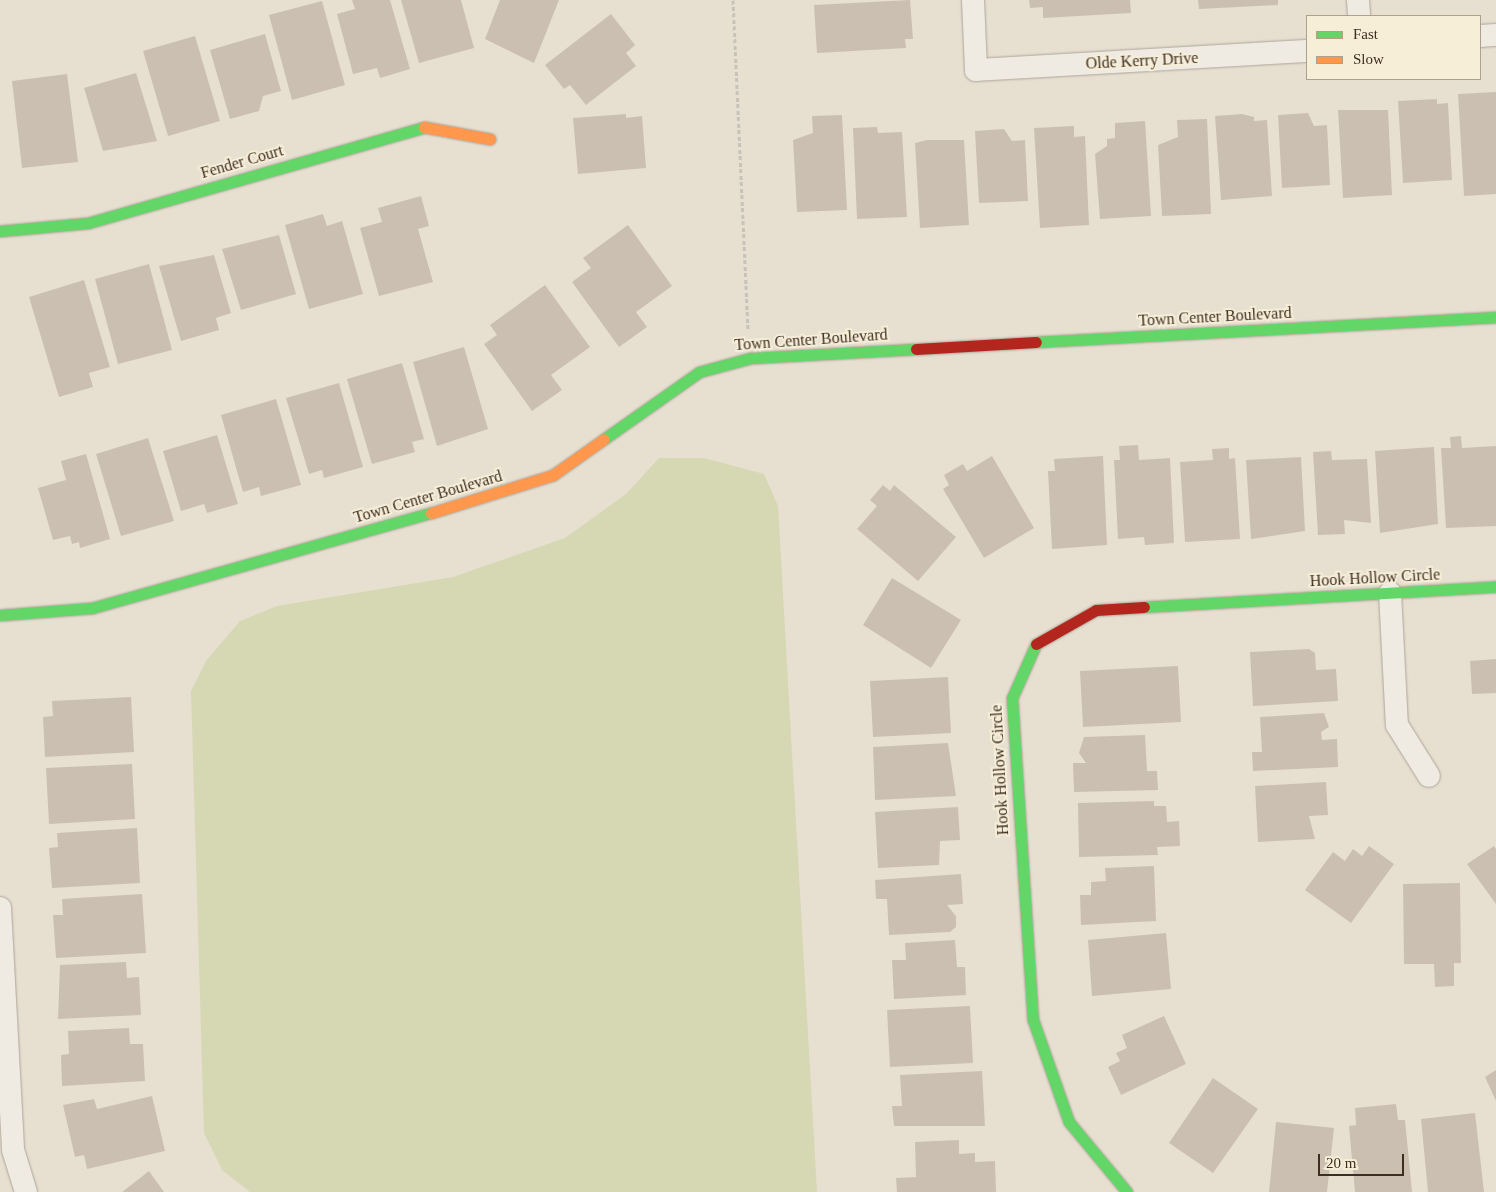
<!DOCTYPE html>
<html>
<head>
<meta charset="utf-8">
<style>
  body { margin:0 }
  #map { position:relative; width:1496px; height:1192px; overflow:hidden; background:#e7e0d1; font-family:"Times New Roman",serif }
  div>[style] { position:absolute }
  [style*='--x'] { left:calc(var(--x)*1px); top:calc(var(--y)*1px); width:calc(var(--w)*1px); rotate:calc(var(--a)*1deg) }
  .green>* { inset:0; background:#d6d7b3 }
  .building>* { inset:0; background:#cbbfb2 }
  .path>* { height:3px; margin-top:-1.5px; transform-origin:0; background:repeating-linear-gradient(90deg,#c8c2b9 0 4px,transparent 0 6.5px) }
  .roads { filter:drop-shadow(0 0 1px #ada599) drop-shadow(0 0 1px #ada599) }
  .street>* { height:22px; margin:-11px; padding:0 11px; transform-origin:11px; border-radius:11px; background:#efebe3 }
  .fast>* { height:11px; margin:-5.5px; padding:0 5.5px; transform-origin:5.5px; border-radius:5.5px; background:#63d668 }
  .slow>* { height:11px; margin:-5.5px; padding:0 5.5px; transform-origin:5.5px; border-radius:5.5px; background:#ff974d }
  .jam>* { height:11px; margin:-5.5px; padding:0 5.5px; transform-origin:5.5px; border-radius:5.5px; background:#b3261e }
  span { translate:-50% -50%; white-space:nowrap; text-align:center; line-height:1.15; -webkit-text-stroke:4px #f7eed8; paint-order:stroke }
  .street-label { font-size:16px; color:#3d2e20 }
  .legend { position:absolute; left:1306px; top:15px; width:175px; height:65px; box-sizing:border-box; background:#f7eed8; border:1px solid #ada18e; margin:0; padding:6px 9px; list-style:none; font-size:15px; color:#3d2e20 }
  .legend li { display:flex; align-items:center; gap:10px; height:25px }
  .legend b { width:25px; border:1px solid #ada18e }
  .scale { position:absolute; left:1318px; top:1154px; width:86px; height:22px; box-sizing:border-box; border:2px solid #3d2e20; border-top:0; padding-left:6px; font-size:15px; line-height:18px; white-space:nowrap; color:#3d2e20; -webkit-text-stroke:4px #f7eed8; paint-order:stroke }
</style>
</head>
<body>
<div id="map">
  <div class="green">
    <i style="clip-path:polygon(659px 458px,704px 458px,764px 474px,778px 506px,817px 1192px,250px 1192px,222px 1170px,204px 1133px,191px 691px,206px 661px,240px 621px,277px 606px,453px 577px,565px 538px,626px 494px)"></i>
  </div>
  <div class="building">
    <i style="clip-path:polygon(352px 0,390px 0,410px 69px,380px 78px,377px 68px,353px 74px,337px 14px,355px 9px)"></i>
    <i style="clip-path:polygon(401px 0,461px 0,474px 48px,419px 63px)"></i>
    <i style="clip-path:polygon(500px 0,559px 0,534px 63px,485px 39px)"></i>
    <i style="clip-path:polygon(910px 0,913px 39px,905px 39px,906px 48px,817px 53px,814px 5px)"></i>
    <i style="clip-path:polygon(1029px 0,1130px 0,1131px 13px,1043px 18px,1043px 7px,1030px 8px)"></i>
    <i style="clip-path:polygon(1198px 0,1278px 0,1278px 5px,1199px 9px)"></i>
    <i style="clip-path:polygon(322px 1px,345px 85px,292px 100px,269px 15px)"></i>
    <i style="clip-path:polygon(611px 14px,635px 45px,626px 53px,636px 66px,586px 105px,570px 85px,564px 89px,545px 65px)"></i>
    <i style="clip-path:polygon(265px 34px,281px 91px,263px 96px,259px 111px,230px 119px,210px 50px)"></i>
    <i style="clip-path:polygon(195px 36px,220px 121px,168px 136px,143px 51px)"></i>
    <i style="clip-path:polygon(136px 73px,157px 141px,103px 151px,84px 88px)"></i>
    <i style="clip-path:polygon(67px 74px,78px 162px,22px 168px,12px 81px)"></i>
    <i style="clip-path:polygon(1496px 92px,1496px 194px,1464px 196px,1458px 94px)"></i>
    <i style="clip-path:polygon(1437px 99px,1437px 104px,1448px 103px,1452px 180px,1403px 183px,1398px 101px)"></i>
    <i style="clip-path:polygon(1338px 110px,1388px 110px,1392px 195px,1343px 198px)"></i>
    <i style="clip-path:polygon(1308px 113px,1314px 126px,1327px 125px,1330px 185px,1282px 188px,1278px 115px)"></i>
    <i style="clip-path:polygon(626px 114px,626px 118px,642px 116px,646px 168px,578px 174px,573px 118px)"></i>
    <i style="clip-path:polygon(1242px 114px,1254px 117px,1254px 121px,1267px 120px,1272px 196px,1221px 200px,1215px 116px)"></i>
    <i style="clip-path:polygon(842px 115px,847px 210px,797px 212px,793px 140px,813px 133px,812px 116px)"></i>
    <i style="clip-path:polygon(1207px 119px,1211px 214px,1162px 216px,1158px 145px,1178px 137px,1177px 120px)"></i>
    <i style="clip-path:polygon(1145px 121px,1151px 216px,1100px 219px,1095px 154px,1107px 146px,1107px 139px,1115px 138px,1115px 123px)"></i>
    <i style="clip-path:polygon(1074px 126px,1074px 137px,1085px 136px,1089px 225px,1040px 228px,1034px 128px)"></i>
    <i style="clip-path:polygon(877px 127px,878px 133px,902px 132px,907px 217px,857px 219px,853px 128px)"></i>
    <i style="clip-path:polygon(1004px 129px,1012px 141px,1025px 140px,1028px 201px,979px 203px,975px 131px)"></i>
    <i style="clip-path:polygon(927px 140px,964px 140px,969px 225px,920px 228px,915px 143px)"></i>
    <i style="clip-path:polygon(421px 196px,429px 226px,418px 229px,433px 282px,379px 296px,360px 228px,382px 222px,378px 208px)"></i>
    <i style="clip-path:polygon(323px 214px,327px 226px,342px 221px,363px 294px,309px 309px,285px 225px)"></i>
    <i style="clip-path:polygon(628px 225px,672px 286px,636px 312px,647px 327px,619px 347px,572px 282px,591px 268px,583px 258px)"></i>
    <i style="clip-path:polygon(279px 235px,296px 294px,241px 310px,222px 249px)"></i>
    <i style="clip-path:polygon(214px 255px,231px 313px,216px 318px,219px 330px,181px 341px,159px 266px)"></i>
    <i style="clip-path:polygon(149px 264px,172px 350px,118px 364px,95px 279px)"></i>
    <i style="clip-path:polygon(84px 280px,110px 367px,89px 373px,93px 387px,59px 397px,29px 297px)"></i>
    <i style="clip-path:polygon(545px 285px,590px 347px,551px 375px,562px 390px,532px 411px,484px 344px,497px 335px,490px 325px)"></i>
    <i style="clip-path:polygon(464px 347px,488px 429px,437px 446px,413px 362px)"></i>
    <i style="clip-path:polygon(402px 363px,424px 439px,412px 442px,415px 452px,372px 464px,347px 379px)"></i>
    <i style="clip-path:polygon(339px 383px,363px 467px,324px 478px,322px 470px,309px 474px,286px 398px)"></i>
    <i style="clip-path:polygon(276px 399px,301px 485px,261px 496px,259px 487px,243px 492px,221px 415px)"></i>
    <i style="clip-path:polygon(217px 435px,238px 504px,207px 513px,204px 504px,181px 511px,163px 451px)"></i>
    <i style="clip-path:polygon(1461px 436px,1462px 448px,1496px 446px,1496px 526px,1446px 528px,1441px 448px,1451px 448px,1450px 437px)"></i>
    <i style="clip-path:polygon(148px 438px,174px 521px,121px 536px,96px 454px)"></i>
    <i style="clip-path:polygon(1138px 445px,1139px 460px,1170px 458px,1174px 543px,1145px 545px,1144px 537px,1118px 539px,1114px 460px,1120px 460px,1119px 446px)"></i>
    <i style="clip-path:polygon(1434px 447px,1438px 524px,1380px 533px,1375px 451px)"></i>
    <i style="clip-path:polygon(1229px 448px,1229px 459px,1235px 458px,1240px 539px,1185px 542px,1180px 462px,1213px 460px,1212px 449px)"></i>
    <i style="clip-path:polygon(1331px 451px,1332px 460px,1367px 459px,1371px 523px,1344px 520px,1345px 534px,1318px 535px,1313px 452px)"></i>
    <i style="clip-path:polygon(86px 454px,110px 539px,80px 548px,79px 542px,72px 544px,70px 536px,53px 540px,38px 488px,66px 480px,61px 461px)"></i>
    <i style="clip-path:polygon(992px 456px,1034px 528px,984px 558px,943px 489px,949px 485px,944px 475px,963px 464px,967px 471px)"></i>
    <i style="clip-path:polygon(1103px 456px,1107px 545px,1052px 549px,1048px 471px,1055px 471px,1054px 459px)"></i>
    <i style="clip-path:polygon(1301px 457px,1305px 531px,1251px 539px,1246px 460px)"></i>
    <i style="clip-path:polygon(883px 485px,890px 491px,894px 485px,956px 537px,918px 581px,857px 529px,877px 506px,870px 500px)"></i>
    <i style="clip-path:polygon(892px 578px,961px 620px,931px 668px,863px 625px)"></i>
    <i style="clip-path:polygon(1309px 649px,1315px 653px,1316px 670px,1336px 669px,1338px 701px,1253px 706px,1250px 652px)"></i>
    <i style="clip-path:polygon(1496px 659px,1496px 693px,1472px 694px,1470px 661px)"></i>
    <i style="clip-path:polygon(1178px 666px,1181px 722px,1083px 727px,1080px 671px)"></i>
    <i style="clip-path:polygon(948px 677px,951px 733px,873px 737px,870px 681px)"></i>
    <i style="clip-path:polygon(131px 697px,134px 752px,45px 757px,43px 717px,53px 716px,52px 701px)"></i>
    <i style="clip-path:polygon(1324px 713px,1329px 727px,1321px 732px,1322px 740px,1337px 739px,1338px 767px,1253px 771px,1252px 752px,1262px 752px,1260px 717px)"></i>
    <i style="clip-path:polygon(1145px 735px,1147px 771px,1157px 771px,1158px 790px,1074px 792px,1073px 763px,1086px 763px,1079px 753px,1084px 737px)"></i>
    <i style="clip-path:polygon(948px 743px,956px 796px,875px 800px,873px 747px)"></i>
    <i style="clip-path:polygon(132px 764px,135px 819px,49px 824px,46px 768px)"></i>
    <i style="clip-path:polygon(1326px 782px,1328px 815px,1309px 816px,1315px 839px,1258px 842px,1255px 786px)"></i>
    <i style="clip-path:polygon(1154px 801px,1154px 806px,1166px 806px,1167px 822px,1179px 821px,1180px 846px,1157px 847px,1158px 855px,1079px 857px,1078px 803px)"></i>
    <i style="clip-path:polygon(958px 807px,960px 840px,940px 841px,939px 865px,878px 868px,875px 812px)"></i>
    <i style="clip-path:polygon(137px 828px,140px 883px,52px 888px,49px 848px,58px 847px,57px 833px)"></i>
    <i style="clip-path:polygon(1369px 846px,1394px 864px,1351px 923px,1305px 890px,1333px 852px,1345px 861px,1353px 849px,1362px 856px)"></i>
    <i style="clip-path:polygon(1494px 846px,1496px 849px,1496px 904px,1467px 864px)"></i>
    <i style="clip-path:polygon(1154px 866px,1156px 921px,1081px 925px,1080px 895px,1091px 895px,1091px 882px,1106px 881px,1105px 868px)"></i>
    <i style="clip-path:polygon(961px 874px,963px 904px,947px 905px,956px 916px,956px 927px,950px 932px,889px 935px,887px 899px,876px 899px,875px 880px)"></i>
    <i style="clip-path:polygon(1460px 883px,1461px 963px,1454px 963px,1454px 986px,1435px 987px,1434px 964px,1404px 964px,1403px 884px)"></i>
    <i style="clip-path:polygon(142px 894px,146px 953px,56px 958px,53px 915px,63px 915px,62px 899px)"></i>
    <i style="clip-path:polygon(1166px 933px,1171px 989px,1092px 996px,1088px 940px)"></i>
    <i style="clip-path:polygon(955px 940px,957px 967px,965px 967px,966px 995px,894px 999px,892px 960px,906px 960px,905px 943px)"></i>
    <i style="clip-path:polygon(126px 962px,127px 978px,139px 977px,141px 1015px,58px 1019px,60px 965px)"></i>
    <i style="clip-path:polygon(970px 1006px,973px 1063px,890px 1067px,887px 1010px)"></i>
    <i style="clip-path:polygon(1164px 1016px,1186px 1064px,1121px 1095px,1108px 1067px,1120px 1061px,1116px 1053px,1127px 1048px,1122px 1035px)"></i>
    <i style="clip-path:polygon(129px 1028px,130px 1044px,143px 1044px,145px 1081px,62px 1086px,61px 1055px,69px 1054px,68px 1031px)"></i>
    <i style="clip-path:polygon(1496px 1070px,1496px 1101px,1485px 1077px)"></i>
    <i style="clip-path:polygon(982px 1071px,985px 1126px,894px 1126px,892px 1106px,902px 1106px,900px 1075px)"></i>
    <i style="clip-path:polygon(1213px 1078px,1258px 1109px,1213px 1173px,1169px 1143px)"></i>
    <i style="clip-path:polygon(152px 1096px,165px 1151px,87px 1169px,84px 1155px,75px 1157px,63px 1105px,94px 1099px,97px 1109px)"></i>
    <i style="clip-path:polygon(1396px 1104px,1398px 1120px,1405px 1120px,1412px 1192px,1355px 1192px,1349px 1126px,1356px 1125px,1355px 1108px)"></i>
    <i style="clip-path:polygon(1475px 1113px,1484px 1192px,1428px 1192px,1421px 1119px)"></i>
    <i style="clip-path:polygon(1276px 1122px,1334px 1128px,1327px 1192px,1269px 1192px)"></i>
    <i style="clip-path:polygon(959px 1140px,959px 1154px,975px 1153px,975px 1162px,995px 1161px,996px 1192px,897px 1192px,896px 1178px,916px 1177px,915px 1142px)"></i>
    <i style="clip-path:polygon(149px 1171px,164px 1192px,122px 1192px)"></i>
  </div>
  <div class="path">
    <i style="--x:733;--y:0;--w:331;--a:87.4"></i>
  </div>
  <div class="roads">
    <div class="street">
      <i style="--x:973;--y:0;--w:70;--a:87.5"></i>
      <i style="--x:976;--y:70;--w:332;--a:-3.3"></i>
      <i style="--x:1358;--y:0;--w:16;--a:86"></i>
      <i style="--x:1480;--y:36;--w:16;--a:-4"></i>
      <i style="--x:1390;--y:593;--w:132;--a:87"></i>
      <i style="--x:1397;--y:725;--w:60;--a:57.9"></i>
      <i style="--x:0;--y:908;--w:242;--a:86.9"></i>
      <i style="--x:13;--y:1150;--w:44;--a:72.8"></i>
    </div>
    <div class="fast">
      <i style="--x:0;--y:231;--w:88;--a:-5.2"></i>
      <i style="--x:88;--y:223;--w:349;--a:-15.9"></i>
      <i style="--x:1036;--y:342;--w:461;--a:-3.1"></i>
      <i style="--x:604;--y:439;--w:116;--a:-35.2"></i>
      <i style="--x:699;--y:372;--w:54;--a:-15.1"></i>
      <i style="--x:751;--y:358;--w:165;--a:-3.1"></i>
      <i style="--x:1144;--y:607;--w:353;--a:-3.3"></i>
      <i style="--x:0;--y:615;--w:92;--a:-4.4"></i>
      <i style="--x:92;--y:608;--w:352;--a:-15.7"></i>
      <i style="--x:1036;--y:644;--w:59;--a:114"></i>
      <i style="--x:1012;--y:698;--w:323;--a:86.3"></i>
      <i style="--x:1033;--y:1020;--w:108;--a:70.6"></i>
      <i style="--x:1069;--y:1122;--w:91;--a:50.4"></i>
    </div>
    <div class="slow">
      <i style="--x:424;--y:127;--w:67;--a:10.3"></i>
      <i style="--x:431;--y:513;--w:128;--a:-17.3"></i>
      <i style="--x:553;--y:475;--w:62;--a:-35.2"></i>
    </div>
    <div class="jam">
      <i style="--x:916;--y:349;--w:120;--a:-3.3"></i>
      <i style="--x:1036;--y:644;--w:69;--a:-29.5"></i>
      <i style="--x:1096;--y:610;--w:48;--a:-3.6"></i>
    </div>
  </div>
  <div class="street-label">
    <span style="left:1142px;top:61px;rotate:-3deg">Olde Kerry Drive</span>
    <span style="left:242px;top:162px;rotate:-16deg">Fender Court</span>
    <span style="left:1215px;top:317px;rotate:-3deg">Town Center Boulevard</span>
    <span style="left:811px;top:340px;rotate:-4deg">Town Center Boulevard</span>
    <span style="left:428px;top:497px;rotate:-16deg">Town Center Boulevard</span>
    <span style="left:1375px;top:578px;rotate:-3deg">Hook Hollow Circle</span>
    <span style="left:1000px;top:770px;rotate:-93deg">Hook Hollow Circle</span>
  </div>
  <ul class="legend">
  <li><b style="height:6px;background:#63d668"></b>Fast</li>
  <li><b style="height:6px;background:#ff974d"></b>Slow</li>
  </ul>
  <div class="scale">20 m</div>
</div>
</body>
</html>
